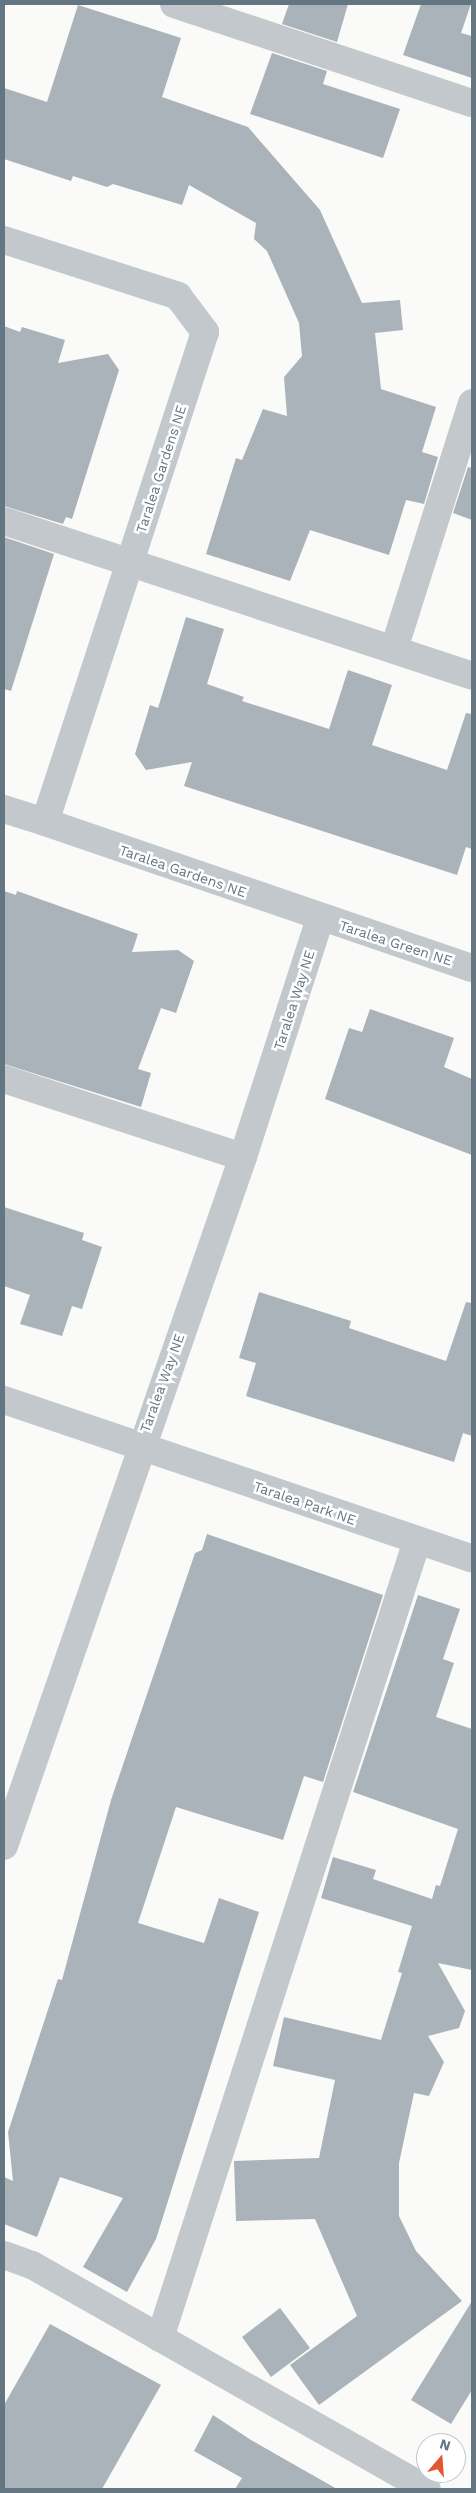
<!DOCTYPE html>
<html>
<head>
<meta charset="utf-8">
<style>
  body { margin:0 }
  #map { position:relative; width:476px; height:2493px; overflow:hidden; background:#fafaf8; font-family:"Work Sans",sans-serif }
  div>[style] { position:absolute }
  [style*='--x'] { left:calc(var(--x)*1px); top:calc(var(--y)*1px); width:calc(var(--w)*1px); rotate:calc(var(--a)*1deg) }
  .building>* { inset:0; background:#aab3b9 }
  .minor>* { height:28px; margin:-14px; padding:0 14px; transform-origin:14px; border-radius:14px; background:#c3c8cc }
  span { translate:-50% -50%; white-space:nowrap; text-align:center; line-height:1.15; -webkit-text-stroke:5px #fff; paint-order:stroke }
  .street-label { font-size:14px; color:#657683 }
  .frame { position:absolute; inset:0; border:5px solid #657683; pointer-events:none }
  .north { position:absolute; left:416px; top:2433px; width:50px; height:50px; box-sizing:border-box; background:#fff; border:1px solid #c1c8cd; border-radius:50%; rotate:18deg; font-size:14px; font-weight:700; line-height:20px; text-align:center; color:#657683 }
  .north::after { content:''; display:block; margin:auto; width:18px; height:22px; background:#e4572e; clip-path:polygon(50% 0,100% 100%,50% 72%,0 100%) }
</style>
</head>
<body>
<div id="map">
  <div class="building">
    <i style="clip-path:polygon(289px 4px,348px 4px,337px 42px,282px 24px)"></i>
    <i style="clip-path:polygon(421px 4px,471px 4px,461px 33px,472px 36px,472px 78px,403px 55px)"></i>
    <i style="clip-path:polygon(78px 5px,181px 38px,162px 97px,248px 127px,320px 210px,362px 303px,400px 300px,403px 330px,375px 333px,381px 389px,436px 407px,422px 452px,438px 457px,424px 504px,406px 500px,389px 555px,310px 530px,290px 581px,206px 554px,236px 458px,242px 460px,263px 409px,287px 416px,284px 377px,302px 356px,299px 323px,267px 251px,254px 239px,256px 223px,189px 185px,182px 205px,113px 184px,107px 187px,73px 176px,71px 181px,4px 159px,4px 88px,47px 102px)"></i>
    <i style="clip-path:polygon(272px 53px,327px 71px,323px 84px,400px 109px,383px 158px,250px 114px)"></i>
    <i style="clip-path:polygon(4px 326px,20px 332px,22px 327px,65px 340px,58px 363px,108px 354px,119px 370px,72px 519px,66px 517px,63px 524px,4px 506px)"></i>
    <i style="clip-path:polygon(468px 467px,472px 468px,472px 520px,453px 513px)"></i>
    <i style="clip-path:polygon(4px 537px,54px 554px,11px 691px,4px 689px)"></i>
    <i style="clip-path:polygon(186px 617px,224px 629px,207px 684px,244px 697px,242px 701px,329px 729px,348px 670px,392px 685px,372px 745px,447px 770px,466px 713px,472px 714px,472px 849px,466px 847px,457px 875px,184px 786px,192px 762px,146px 770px,135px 754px,150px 705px,158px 708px)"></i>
    <i style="clip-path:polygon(4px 891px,16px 895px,17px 891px,138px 934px,132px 952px,178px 950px,194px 961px,176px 1013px,161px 1008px,138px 1069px,151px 1073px,141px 1107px,4px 1064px)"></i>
    <i style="clip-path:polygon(370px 1009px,454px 1038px,444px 1067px,472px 1079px,472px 1155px,325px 1099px,349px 1028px,362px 1032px)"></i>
    <i style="clip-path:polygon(4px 1207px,84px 1233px,82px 1240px,102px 1247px,82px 1309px,72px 1306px,62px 1336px,20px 1324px,30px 1295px,4px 1286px)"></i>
    <i style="clip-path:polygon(259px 1292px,351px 1321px,349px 1328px,446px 1361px,466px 1302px,472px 1303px,472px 1436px,463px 1433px,454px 1462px,246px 1396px,256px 1363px,239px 1358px)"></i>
    <i style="clip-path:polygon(207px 1534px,383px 1595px,323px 1782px,304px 1776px,283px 1840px,176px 1807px,138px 1923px,204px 1943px,219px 1898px,259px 1912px,156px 2239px,127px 2292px,83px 2267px,123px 2198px,60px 2177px,37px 2237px,4px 2224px,4px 2177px,13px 2181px,8px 2132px,58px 1979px,62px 1980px,111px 1800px,195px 1553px,202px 1550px)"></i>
    <i style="clip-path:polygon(418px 1595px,460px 1609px,443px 1659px,454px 1663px,436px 1717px,472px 1729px,472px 1970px,438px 1963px,465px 2011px,459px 2028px,428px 2036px,444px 2062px,429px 2096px,414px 2093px,399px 2163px,399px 2216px,416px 2251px,462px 2301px,319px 2405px,290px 2365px,357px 2316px,315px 2219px,236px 2221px,234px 2161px,319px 2158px,335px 2080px,273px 2066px,284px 2017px,381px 2040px,402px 1973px,398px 1972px,412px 1926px,321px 1898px,333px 1857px,376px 1870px,373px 1879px,432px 1899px,436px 1885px,440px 1886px,458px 1829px,353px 1792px)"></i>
    <i style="clip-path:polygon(472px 2301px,472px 2390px,451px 2424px,411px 2400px)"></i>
    <i style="clip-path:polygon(280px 2308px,310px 2348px,271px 2377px,242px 2337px)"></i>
    <i style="clip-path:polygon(50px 2324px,161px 2385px,102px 2489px,4px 2489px,4px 2405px)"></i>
    <i style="clip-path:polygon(213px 2415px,251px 2440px,337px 2489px,235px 2489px,242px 2478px,194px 2451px)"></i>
  </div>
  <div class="minor">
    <i style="--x:174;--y:4;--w:314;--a:18.4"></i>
    <i style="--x:4;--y:240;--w:183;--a:17.8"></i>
    <i style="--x:178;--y:296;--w:45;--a:53.1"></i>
    <i style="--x:205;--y:332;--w:515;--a:108.08"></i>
    <i style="--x:45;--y:822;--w:43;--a:-162.4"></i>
    <i style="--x:4;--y:521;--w:493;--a:18.3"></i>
    <i style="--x:394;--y:649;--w:258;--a:-72.4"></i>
    <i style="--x:45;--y:822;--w:451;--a:18.9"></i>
    <i style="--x:4;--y:1079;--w:251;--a:18.1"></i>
    <i style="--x:4;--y:1400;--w:494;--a:18.7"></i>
    <i style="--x:4;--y:1846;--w:729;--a:-70.87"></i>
    <i style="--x:243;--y:1157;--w:250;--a:-72.1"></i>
    <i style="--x:4;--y:2255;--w:30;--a:20"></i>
    <i style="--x:32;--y:2265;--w:454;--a:29.6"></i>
    <i style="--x:160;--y:2338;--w:837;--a:-72.13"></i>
  </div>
  <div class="street-label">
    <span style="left:161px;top:469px;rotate:-72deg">Taralea Gardens NE</span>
    <span style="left:183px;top:871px;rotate:19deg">Taralea Gardens NE</span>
    <span style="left:396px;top:943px;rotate:18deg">Taralea Green NE</span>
    <span style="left:294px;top:1000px;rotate:-72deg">Taralea Way NE</span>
    <span style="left:162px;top:1383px;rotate:-70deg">Taralea Way NE</span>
    <span style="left:305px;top:1503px;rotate:19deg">Taralea Park NE</span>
  </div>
  <div class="frame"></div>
  <div class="north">N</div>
</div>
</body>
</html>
